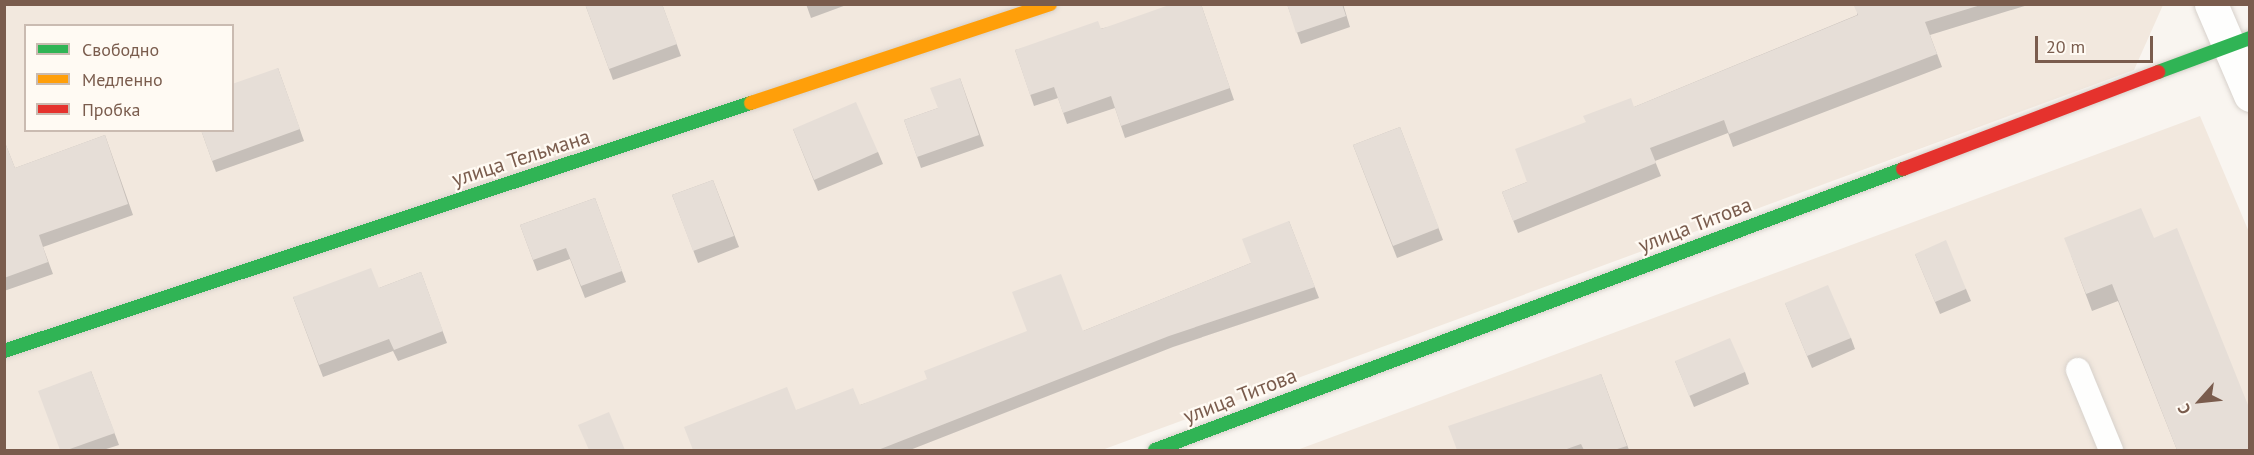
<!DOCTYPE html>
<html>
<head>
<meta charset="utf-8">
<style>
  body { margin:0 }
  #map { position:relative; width:2254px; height:455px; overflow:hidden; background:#f9f5f0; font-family:"PT Sans",sans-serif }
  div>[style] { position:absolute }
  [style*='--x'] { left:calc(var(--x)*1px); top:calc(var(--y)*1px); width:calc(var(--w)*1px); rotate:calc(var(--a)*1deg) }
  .residential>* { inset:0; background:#f2e8de }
  .roads { filter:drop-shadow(0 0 2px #d7d1cb) drop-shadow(0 0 2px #d7d1cb) }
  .lane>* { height:24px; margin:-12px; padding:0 12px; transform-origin:12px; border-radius:12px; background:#fefefd }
  .street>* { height:33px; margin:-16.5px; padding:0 16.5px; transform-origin:16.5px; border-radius:16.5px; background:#fefefd }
  .fast>* { height:14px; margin:-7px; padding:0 7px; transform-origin:7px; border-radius:7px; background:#30b455 }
  .slow>* { height:14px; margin:-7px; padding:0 7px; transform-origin:7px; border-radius:7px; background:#ff9f0a }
  .jam>* { height:14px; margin:-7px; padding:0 7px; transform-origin:7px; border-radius:7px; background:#e5322d }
  .wall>* { inset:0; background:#c6bfb9 }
  .building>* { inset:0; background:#e6ded7 }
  span { translate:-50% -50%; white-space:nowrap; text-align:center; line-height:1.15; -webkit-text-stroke:4.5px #fffaf3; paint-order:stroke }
  .street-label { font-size:21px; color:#7a5c4d }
  .frame { position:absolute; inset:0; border:6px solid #7a5c4d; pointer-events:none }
  .legend { position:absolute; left:24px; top:24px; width:210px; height:108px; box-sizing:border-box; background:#fffaf3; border:2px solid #cabbb1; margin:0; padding:8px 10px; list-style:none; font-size:18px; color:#7a5c4d }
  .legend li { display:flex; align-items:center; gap:12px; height:30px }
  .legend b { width:30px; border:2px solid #cabbb1 }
  .north { position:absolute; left:2170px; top:371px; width:60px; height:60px; -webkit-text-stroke:4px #fffaf3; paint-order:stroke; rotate:243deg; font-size:16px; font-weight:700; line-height:24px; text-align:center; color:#7a5c4d }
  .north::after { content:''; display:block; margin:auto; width:21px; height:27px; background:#7a5c4d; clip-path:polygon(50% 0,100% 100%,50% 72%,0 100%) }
  .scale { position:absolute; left:2035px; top:36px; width:118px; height:27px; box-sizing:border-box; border:3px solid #7a5c4d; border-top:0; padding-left:8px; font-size:18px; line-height:21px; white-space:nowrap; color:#7a5c4d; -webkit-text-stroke:4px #fffaf3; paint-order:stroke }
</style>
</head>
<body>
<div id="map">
  <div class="residential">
    <i style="clip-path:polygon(evenodd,4px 5px,2163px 5px,2134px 70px,1102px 450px,5px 450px,4px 5px,26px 26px,232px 26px,232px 130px,26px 130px,26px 26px)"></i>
    <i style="clip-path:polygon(2200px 116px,2249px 232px,2249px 450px,1297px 450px)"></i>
  </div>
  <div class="roads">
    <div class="lane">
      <i style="--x:2078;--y:370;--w:87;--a:67.6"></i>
    </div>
    <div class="street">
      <i style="--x:2211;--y:4;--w:99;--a:66.8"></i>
    </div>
    <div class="fast">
      <i style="--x:2158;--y:72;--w:98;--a:-20.3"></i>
      <i style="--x:4;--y:351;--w:787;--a:-18.37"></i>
      <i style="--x:1155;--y:450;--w:799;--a:-20.59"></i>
    </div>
    <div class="slow">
      <i style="--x:751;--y:103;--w:315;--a:-18.3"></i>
    </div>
    <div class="jam">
      <i style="--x:1903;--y:169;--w:273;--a:-20.8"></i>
    </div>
  </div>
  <div class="wall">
    <i style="clip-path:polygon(585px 4px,662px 4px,681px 56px,613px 80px)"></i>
    <i style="clip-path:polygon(806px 4px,849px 4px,811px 18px)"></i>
    <i style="clip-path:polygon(1201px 4px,1234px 100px,1125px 138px,1115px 108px,1067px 124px,1058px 98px,1034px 106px,1015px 50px)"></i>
    <i style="clip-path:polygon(1287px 4px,1343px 4px,1350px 27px,1301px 44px)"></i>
    <i style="clip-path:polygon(1858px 4px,2031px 4px,1930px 35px,1942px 67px,1733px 147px,1728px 133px,1655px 161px,1661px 176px,1518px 233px,1502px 192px,1527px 182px,1634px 107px,1857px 15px)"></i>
    <i style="clip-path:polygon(278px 68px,304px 141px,216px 172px,201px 130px)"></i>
    <i style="clip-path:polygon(960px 78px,984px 146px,921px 168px,904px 120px,938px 108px)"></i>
    <i style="clip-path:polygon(1400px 127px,1443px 240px,1397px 258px,1353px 145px)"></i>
    <i style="clip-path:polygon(793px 129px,878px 152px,883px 164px,818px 191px)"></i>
    <i style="clip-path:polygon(105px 135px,133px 215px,43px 247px,53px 274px,4px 291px,4px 140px,15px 168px)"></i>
    <i style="clip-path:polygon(713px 180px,739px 247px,698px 263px,672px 195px)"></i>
    <i style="clip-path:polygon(595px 198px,626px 282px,585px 298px,570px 259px,537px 271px,520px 225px)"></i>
    <i style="clip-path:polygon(1289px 221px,1319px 298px,1173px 347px,910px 450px,693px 450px,796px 410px,860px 405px,1083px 331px,1251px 263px)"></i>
    <i style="clip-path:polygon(2154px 238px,2250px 450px,2177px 450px,2118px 301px,2092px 311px,2071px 255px)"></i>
    <i style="clip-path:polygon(1915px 254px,1966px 289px,1971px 301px,1940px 314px)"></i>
    <i style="clip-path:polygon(421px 272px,447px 343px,398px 361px,393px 351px,323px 377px,293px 297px,379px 288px)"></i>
    <i style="clip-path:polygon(1785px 303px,1851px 338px,1855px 349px,1812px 368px)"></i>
    <i style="clip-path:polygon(1675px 361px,1745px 372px,1749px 384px,1694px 407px)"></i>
    <i style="clip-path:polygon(91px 371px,119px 445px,103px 450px,60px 450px)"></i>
    <i style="clip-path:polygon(1601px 374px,1629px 450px,1457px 450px)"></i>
  </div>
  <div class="building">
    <i style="clip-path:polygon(585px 4px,662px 4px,677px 44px,609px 69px)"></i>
    <i style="clip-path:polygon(1172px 4px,1201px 4px,1230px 88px,1121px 126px,1111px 96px,1063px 113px,1054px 87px,1030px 95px,1015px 50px,1098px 21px,1101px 29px)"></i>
    <i style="clip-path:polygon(1287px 4px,1342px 4px,1346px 16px,1296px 33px)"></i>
    <i style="clip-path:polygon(1858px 4px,1984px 4px,1925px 22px,1937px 54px,1729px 134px,1724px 120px,1650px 148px,1656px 163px,1513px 221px,1502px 192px,1527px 182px,1515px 149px,1586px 122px,1583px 116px,1631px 98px,1634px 107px,1858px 15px,1854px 6px)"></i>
    <i style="clip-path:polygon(278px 68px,300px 129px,212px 161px,201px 130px,232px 130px,232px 84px)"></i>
    <i style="clip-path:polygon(960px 78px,979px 135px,917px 157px,904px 120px,938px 108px,930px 88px)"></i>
    <i style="clip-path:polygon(856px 102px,878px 152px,814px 180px,793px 129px)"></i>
    <i style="clip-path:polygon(1400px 127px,1439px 228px,1393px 246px,1353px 145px)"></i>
    <i style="clip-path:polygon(105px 135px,128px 204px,39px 235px,48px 262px,4px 278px,4px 140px,15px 168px)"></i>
    <i style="clip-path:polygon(713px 180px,734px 236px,693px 251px,672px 195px)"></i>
    <i style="clip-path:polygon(595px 198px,622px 271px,581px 286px,566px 248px,533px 260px,520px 225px)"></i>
    <i style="clip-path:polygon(2141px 208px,2154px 238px,2177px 228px,2250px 410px,2250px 450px,2177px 450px,2112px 284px,2086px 294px,2064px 238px)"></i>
    <i style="clip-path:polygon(1289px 221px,1315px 287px,1169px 336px,878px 450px,693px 450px,684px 427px,787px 387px,796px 410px,853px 388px,860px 405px,927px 379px,924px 371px,1027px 331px,1012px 292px,1061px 274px,1083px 331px,1251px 263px,1242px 239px)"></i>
    <i style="clip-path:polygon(1946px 240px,1966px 289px,1935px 302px,1915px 254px)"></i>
    <i style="clip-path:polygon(371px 268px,379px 288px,421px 272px,443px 331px,394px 350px,389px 339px,319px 365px,293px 297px)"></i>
    <i style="clip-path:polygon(1828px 285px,1851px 338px,1807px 356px,1785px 303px)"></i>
    <i style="clip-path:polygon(1730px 338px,1745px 372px,1689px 396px,1675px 361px)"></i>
    <i style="clip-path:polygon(91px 371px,115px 433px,67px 450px,60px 450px,38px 391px)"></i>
    <i style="clip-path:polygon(1601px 374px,1627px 446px,1614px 450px,1584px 450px,1581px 444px,1564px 450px,1457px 450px,1448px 426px)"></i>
    <i style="clip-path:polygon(609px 412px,625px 450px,589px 450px,578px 425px)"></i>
  </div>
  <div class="street-label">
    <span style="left:521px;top:158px;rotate:-18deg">улица Тельмана</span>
    <span style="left:1695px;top:225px;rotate:-21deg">улица Титова</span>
    <span style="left:1240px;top:396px;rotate:-21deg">улица Титова</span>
  </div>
  <div class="frame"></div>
  <ul class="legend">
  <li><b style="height:8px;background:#30b455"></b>Свободно</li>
  <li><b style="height:8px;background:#ff9f0a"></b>Медленно</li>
  <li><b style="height:8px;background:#e5322d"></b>Пробка</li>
  </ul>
  <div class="north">С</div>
  <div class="scale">20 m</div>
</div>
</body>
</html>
